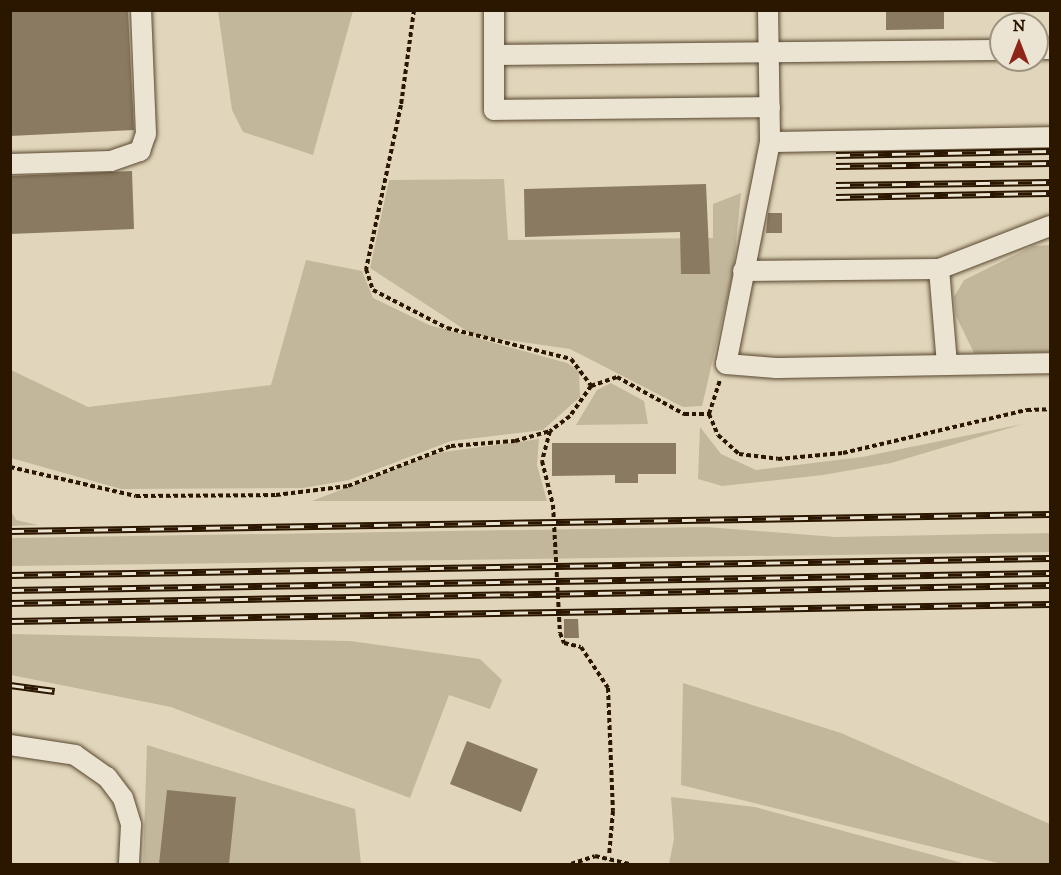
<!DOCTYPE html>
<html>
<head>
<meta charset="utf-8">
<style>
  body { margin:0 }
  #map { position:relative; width:1061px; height:875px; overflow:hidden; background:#e1d6bb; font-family:"IM FELL DW Pica",serif }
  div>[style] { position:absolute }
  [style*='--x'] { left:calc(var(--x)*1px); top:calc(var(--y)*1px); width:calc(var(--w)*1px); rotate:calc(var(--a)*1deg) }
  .green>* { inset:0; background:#c2b69b }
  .building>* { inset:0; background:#8a7a61 }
  .path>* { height:4px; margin-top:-2px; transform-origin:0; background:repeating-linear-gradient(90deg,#2b1700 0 4.5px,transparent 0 7.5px) }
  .roads { filter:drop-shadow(0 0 2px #58472f) drop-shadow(0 0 2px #58472f) }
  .minor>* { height:20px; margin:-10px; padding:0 10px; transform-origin:10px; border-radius:10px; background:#ece4d3 }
  .rail>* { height:7px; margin-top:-3.5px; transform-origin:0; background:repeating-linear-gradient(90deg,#ece4d3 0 14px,#2b1700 0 28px); box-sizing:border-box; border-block:2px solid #2b1700 }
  span { translate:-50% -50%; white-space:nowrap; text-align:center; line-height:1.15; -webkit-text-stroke:4.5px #ece4d3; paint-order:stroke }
  .frame { position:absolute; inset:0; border:12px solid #2b1700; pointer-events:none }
  .north { position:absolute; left:989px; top:12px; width:60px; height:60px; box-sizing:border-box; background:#ece4d3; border:2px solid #9f927f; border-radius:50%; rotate:0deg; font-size:16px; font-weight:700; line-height:24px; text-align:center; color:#2b1700 }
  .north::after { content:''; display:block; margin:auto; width:21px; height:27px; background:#8f2418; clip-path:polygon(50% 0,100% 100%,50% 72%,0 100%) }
</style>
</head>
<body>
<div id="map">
  <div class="green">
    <i style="clip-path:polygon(218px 11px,353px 11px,313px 155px,243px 132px,232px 110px)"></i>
    <i style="clip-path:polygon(504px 179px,508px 240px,713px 238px,713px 204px,741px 193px,733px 273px,702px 406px,683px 407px,570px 349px,473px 335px,370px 268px,389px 180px)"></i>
    <i style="clip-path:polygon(1050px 245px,1050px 352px,974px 353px,956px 316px,954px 297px,964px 280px,1033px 246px)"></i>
    <i style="clip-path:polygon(306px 260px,362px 271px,373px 298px,429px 325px,567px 363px,579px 371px,580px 397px,543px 430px,451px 441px,349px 480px,303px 488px,121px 489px,11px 458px,11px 370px,88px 407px,271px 385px)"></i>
    <i style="clip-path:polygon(611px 383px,644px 401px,648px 424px,576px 425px,597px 390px)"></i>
    <i style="clip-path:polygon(1023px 424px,891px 463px,823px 475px,722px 486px,698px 479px,700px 427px,721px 454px,756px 470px,862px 457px)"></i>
    <i style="clip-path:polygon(539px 439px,537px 465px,547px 501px,312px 501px,436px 453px)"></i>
    <i style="clip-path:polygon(11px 511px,16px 520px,38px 525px,11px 526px)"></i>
    <i style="clip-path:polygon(706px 527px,836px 537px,1050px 533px,1050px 552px,11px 566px,11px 538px)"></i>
    <i style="clip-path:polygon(10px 634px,350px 641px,480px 659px,502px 680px,490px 709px,449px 695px,410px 798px,171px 707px,11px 675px)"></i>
    <i style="clip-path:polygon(683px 683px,841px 733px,1050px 824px,1050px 864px,1002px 864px,681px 785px)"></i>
    <i style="clip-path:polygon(147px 745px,355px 809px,361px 864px,143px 864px)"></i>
    <i style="clip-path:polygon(671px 797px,755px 807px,966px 864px,669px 864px,674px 839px)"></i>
  </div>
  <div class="building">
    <i style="clip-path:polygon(10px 10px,128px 10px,134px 130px,10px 136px)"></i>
    <i style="clip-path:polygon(886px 10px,944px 10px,944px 29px,886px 30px)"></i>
    <i style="clip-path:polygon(132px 171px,134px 229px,10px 234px,10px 176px)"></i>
    <i style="clip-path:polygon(706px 184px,710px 274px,681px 274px,680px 232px,525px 237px,524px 189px)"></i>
    <i style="clip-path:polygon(768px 213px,782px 213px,782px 233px,766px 233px)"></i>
    <i style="clip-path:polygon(552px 443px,676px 443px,676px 474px,638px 474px,638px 483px,615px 483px,615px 475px,552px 476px)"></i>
    <i style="clip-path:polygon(564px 619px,578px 619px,579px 638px,564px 638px)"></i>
    <i style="clip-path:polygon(467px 741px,538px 769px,521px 812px,450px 784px)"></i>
    <i style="clip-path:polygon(167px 790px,236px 797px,229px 864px,159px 864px)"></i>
  </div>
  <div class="path">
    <i style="--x:414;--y:10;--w:96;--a:97.8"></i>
    <i style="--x:401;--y:105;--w:168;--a:102"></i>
    <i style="--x:366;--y:269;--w:22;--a:72"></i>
    <i style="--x:373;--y:290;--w:83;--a:27.2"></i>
    <i style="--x:447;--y:328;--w:128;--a:14"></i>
    <i style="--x:571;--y:359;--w:34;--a:53"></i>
    <i style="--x:591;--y:386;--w:28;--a:-19"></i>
    <i style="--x:617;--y:377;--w:77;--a:28.9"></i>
    <i style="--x:684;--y:414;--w:25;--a:0"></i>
    <i style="--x:709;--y:414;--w:35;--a:-72"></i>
    <i style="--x:591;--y:386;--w:37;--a:125"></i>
    <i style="--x:570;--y:416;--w:25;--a:143"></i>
    <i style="--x:550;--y:431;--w:31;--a:105"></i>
    <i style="--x:542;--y:461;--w:45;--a:76"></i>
    <i style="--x:553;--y:505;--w:128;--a:86.9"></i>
    <i style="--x:560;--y:633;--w:11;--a:68"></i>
    <i style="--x:564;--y:643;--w:17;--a:13"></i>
    <i style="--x:581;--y:647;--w:49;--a:56.6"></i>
    <i style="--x:608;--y:688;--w:123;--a:87.7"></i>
    <i style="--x:613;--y:811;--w:45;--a:95.1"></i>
    <i style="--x:709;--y:414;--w:23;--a:67"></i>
    <i style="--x:718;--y:435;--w:28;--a:42"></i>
    <i style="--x:739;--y:454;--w:39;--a:7"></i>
    <i style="--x:778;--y:459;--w:65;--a:-5.3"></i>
    <i style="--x:843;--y:453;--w:189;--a:-13.2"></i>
    <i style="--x:1027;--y:410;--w:23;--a:-2"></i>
    <i style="--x:10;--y:467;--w:129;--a:13"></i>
    <i style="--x:136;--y:496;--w:140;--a:-0.4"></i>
    <i style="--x:276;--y:495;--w:73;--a:-7.1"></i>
    <i style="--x:348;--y:486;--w:110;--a:-21.2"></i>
    <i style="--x:451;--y:446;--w:64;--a:-4.5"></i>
    <i style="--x:515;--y:441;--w:36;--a:-16"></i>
    <i style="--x:571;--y:864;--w:25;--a:-18"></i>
    <i style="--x:595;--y:856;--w:35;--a:13"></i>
  </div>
  <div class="roads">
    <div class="minor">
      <i style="--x:494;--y:10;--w:100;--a:90"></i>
      <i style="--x:494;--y:110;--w:276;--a:-0.6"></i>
      <i style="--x:768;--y:10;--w:132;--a:89.1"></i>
      <i style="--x:770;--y:142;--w:226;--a:101.2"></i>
      <i style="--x:726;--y:364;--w:50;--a:4.6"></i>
      <i style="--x:776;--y:368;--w:274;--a:-1"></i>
      <i style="--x:1037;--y:49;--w:13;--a:0"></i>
      <i style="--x:494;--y:55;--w:507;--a:-0.57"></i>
      <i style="--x:770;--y:142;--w:280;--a:-1"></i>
      <i style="--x:10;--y:164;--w:101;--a:-1.7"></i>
      <i style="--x:111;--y:161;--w:31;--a:-19"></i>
      <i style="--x:140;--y:151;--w:18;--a:-71"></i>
      <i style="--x:146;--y:134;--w:124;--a:-92.3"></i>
      <i style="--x:939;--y:269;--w:96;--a:85.2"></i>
      <i style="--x:743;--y:271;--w:196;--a:-0.6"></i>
      <i style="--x:939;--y:269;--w:119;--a:-21.2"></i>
      <i style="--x:10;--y:745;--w:66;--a:8.7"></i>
      <i style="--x:75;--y:755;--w:39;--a:35"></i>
      <i style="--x:107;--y:777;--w:26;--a:53"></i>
      <i style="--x:123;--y:798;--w:28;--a:73"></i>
      <i style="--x:131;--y:825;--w:39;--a:93"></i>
    </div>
  </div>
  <div class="rail">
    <i style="--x:836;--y:155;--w:214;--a:-1.1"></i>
    <i style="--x:836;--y:166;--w:214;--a:-0.8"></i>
    <i style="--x:836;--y:185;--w:214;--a:-0.8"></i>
    <i style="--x:836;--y:197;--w:214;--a:-1.1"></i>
    <i style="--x:10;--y:531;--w:1040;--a:-0.94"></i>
    <i style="--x:10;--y:575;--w:1040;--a:-0.94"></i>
    <i style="--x:10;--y:590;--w:1040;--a:-0.94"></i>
    <i style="--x:10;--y:603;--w:1040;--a:-0.99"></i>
    <i style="--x:10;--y:621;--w:1040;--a:-0.94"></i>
    <i style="--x:10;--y:685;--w:45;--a:7.6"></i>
  </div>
  <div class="frame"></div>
  <div class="north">N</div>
</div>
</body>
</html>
